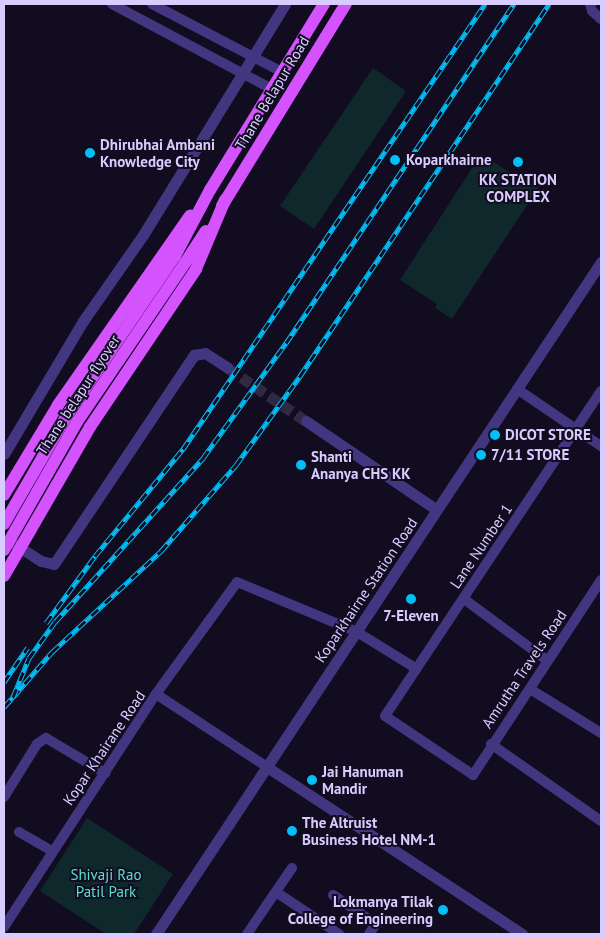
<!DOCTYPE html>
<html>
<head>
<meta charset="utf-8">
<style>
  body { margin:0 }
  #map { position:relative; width:605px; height:938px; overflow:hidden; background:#120c21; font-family:"PT Sans",sans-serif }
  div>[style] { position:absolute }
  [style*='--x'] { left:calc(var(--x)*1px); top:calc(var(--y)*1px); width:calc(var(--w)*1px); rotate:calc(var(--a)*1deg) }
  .green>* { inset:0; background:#0f282b }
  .tertiary-tunnel>* { height:11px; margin-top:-5.5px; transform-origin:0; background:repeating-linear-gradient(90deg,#302942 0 11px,transparent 0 16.5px) }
  .minor>* { height:10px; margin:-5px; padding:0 5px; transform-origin:5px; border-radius:5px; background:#423681 }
  .tertiary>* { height:11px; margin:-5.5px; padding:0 5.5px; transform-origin:5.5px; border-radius:5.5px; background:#423681 }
  .primary>* { height:12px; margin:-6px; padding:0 6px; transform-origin:6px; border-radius:6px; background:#d453ff }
  .rail>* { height:5px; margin-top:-2.5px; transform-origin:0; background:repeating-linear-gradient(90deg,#120c21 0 9px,#00bff7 0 18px); box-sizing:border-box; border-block:1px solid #00bff7 }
  .primary-bridge>* { height:12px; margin:-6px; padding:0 6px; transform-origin:6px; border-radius:6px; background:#d453ff }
  .dots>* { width:14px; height:14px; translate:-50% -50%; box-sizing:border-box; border:2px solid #120c21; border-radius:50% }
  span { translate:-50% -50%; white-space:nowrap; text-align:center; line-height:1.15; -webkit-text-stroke:4px #120c21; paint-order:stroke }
  .street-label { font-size:15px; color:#d8ccff }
  .poi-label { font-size:15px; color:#d8ccff; font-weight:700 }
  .left { translate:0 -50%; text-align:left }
  .right { translate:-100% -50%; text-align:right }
  .park-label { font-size:15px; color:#55e2d0 }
  .frame { position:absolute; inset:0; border:5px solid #d8ccff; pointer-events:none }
</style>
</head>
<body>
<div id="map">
  <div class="green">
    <i style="clip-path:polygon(373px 68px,406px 91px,314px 229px,280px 206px)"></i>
    <i style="clip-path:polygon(481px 154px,520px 179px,522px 176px,539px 187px,452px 319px,435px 308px,437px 304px,400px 280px)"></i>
    <i style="clip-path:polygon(87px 818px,173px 874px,134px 934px,106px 934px,40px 891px)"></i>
  </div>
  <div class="tertiary-tunnel">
    <i style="--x:228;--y:368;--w:94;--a:34.2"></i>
  </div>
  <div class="minor">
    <i style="--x:112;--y:4;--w:181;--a:28"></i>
    <i style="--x:152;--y:4;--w:147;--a:27.6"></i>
    <i style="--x:590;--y:4;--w:7;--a:74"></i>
    <i style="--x:592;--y:11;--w:12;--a:42"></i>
    <i style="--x:517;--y:389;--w:102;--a:34.2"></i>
    <i style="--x:601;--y:391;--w:390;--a:123.6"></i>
    <i style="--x:385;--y:716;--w:106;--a:33.8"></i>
    <i style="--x:473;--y:775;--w:233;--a:-56.7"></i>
    <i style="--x:464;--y:599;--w:104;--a:36.4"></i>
    <i style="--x:530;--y:689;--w:84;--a:31.8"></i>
    <i style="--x:156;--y:694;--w:138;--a:-54.1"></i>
    <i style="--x:237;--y:582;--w:130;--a:22.6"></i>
    <i style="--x:357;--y:632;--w:70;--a:31.7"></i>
    <i style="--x:491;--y:744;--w:134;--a:35"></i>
    <i style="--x:4;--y:797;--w:62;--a:-58.1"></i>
    <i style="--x:37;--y:744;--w:11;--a:-34"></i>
    <i style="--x:46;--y:738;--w:69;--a:30.7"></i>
    <i style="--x:19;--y:832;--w:39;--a:30"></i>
    <i style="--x:276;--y:892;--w:76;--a:33.7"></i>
    <i style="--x:333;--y:895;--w:52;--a:34"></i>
    <i style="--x:376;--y:924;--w:12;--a:125"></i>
    <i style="--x:4;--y:927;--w:278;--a:-56.9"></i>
    <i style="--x:156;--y:694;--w:133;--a:33.3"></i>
    <i style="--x:247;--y:934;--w:80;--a:-55.7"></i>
  </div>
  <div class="tertiary">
    <i style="--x:306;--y:421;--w:158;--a:34.2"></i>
    <i style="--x:4;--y:454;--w:155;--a:-59.3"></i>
    <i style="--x:83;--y:321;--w:105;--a:-55.1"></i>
    <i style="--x:143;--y:235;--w:271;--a:-58.4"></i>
    <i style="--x:13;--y:543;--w:33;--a:33"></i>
    <i style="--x:41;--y:561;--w:13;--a:13"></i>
    <i style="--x:54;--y:564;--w:252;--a:-56.2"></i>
    <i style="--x:194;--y:355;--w:11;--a:-10"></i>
    <i style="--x:205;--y:353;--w:27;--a:33"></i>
    <i style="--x:267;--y:767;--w:305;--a:33.2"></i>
    <i style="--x:156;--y:934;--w:806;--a:-56.49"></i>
  </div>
  <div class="primary">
    <i style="--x:222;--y:206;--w:237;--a:-58.5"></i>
    <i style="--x:185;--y:263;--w:38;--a:-57"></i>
    <i style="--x:4;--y:495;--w:105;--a:-59"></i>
    <i style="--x:58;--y:405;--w:231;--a:-55.1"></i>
    <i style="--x:4;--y:524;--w:126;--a:-60"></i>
    <i style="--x:67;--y:415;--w:192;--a:-55.8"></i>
    <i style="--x:175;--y:256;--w:75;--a:-62.1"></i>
    <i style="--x:210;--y:190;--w:218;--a:-58.5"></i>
    <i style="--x:4;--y:576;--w:172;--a:-60"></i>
    <i style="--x:90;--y:427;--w:190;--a:-56.1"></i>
    <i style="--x:196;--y:269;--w:75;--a:-67.2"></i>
  </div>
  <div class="rail">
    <i style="--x:46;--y:623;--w:83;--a:-53.8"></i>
    <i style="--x:95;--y:556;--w:139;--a:-50.6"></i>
    <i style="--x:183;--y:449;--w:538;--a:-55.84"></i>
    <i style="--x:4;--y:682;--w:42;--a:-55.6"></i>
    <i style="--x:13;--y:697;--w:60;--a:-49.1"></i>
    <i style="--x:52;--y:652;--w:149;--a:-42.8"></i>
    <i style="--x:161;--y:551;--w:114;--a:-48.9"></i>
    <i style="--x:236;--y:465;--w:110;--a:-54.3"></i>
    <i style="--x:300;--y:376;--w:448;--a:-56.2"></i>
    <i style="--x:4;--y:707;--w:13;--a:-48"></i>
    <i style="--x:13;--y:697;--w:42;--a:-67.7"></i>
    <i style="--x:29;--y:658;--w:44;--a:-54.2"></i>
    <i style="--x:55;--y:622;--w:221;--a:-47.9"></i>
    <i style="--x:203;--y:458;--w:142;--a:-54.2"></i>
    <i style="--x:286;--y:343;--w:409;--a:-56.1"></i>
  </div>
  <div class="primary-bridge">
    <i style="--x:4;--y:550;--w:147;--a:-60.3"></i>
    <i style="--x:77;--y:422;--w:192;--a:-55.8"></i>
  </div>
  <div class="dots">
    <i style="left:90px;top:153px;background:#00bff7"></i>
    <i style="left:395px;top:160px;background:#00bff7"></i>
    <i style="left:518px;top:162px;background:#00bff7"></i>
    <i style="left:495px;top:435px;background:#00bff7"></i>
    <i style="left:481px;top:455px;background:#00bff7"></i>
    <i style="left:301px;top:465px;background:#00bff7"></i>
    <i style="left:411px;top:599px;background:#00bff7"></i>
    <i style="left:312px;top:780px;background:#00bff7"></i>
    <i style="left:292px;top:831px;background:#00bff7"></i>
    <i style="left:443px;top:910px;background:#00bff7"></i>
  </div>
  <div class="street-label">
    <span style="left:272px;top:93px;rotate:-59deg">Thane Belapur Road</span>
    <span style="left:78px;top:395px;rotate:-57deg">Thane belapur flyover</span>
    <span style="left:481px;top:546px;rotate:-56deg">Lane Number 1</span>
    <span style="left:366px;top:590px;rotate:-56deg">Koparkhairne Station Road</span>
    <span style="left:524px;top:669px;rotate:-56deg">Amrutha Travels Road</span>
    <span style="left:104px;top:748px;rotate:-56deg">Kopar Khairane Road</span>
  </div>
  <div class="poi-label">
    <span class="left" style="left:100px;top:153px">Dhirubhai Ambani<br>Knowledge City</span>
    <span class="left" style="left:406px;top:160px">Koparkhairne</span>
    <span style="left:518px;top:188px">KK STATION<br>COMPLEX</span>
    <span class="left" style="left:505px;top:435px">DICOT STORE</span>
    <span class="left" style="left:491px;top:455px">7/11 STORE</span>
    <span class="left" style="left:311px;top:465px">Shanti<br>Ananya CHS KK</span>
    <span style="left:411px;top:616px">7-Eleven</span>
    <span class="left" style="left:322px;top:780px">Jai Hanuman<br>Mandir</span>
    <span class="left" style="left:302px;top:831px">The Altruist<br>Business Hotel NM-1</span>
    <span class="right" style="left:433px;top:910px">Lokmanya Tilak<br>College of Engineering</span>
  </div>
  <div class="park-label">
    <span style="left:106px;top:883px">Shivaji Rao<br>Patil Park</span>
  </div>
  <div class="frame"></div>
</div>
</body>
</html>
